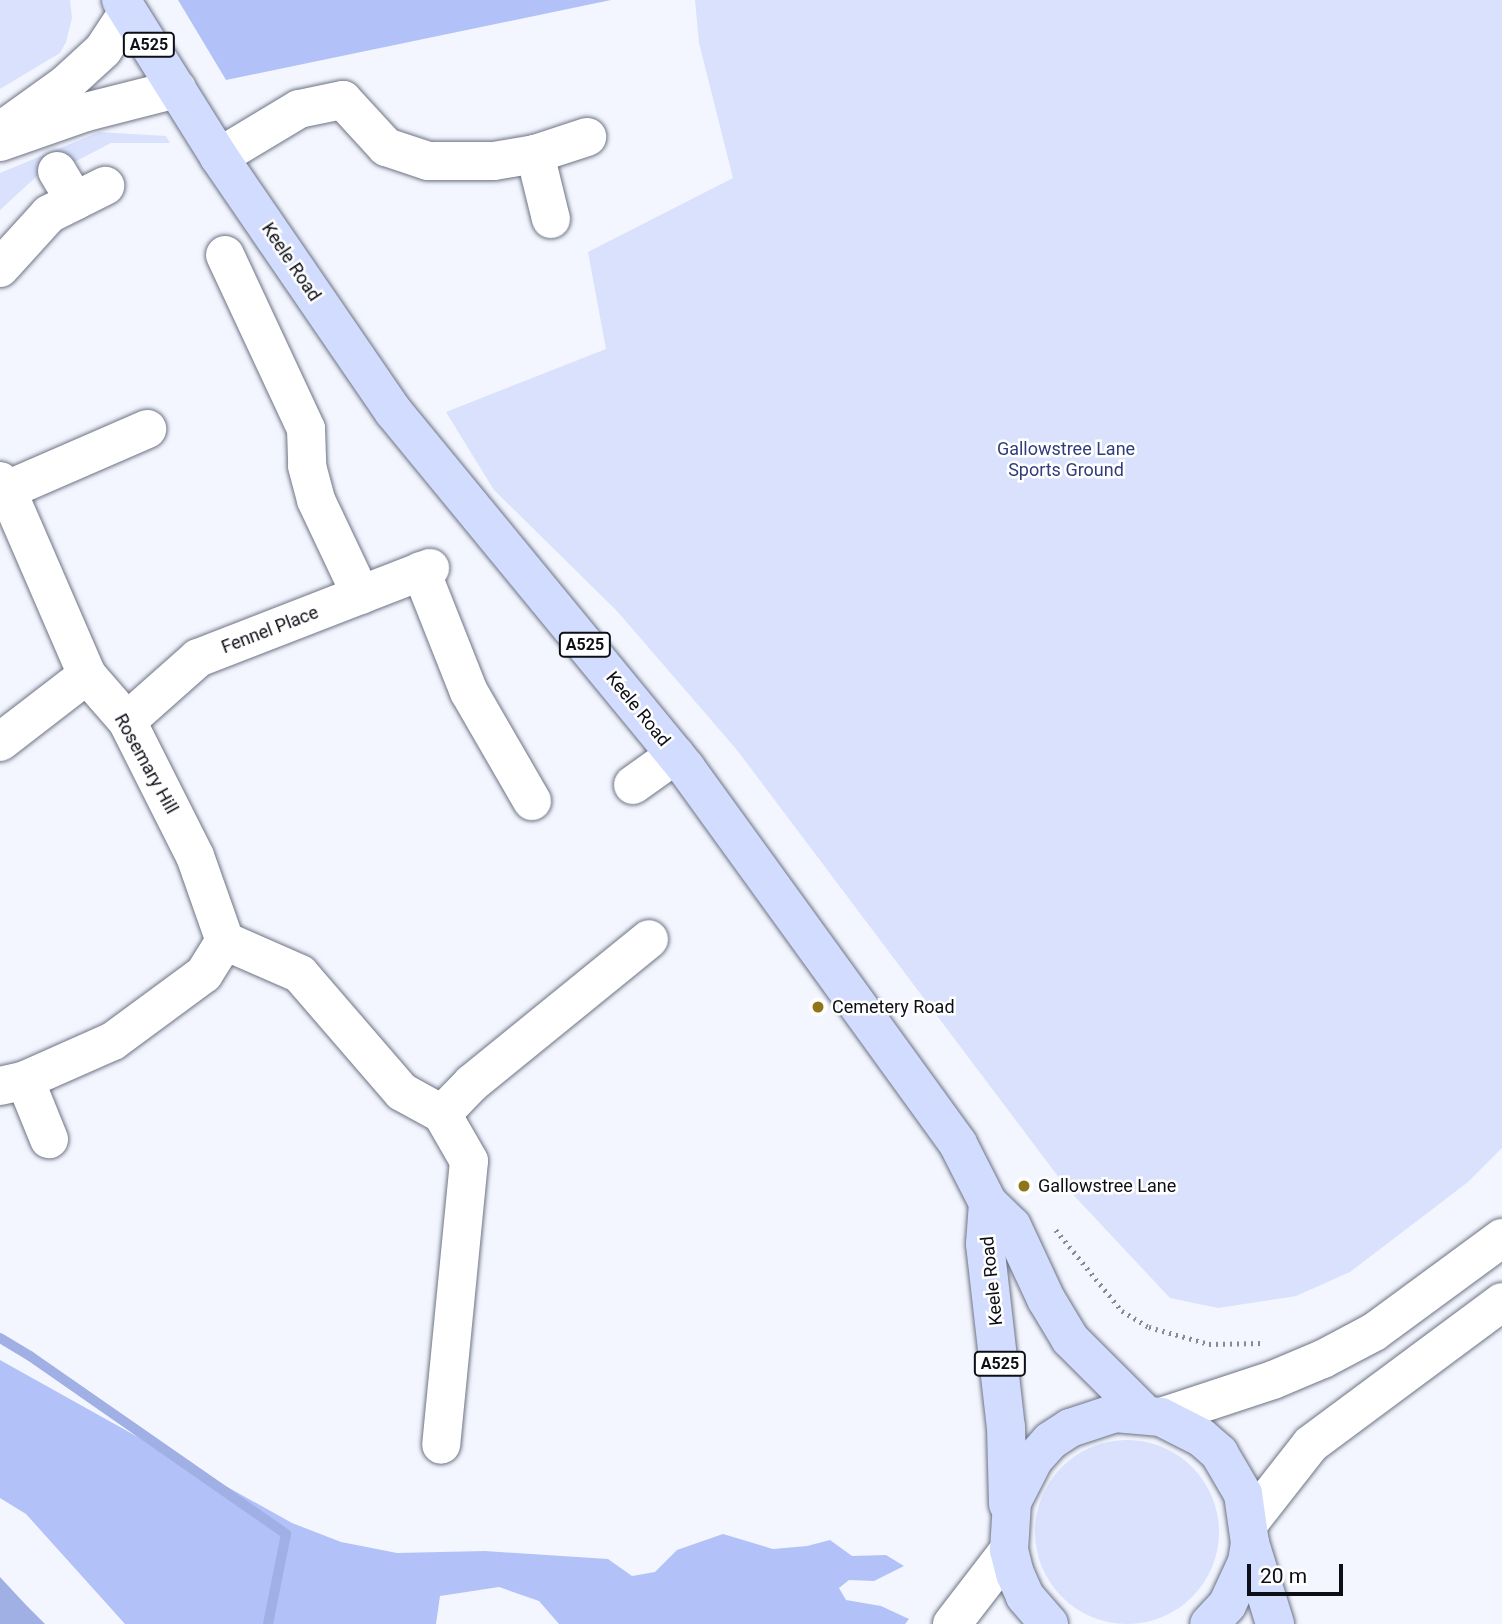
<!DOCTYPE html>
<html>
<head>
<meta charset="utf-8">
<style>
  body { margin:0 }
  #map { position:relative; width:1502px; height:1624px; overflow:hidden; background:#f3f6fe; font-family:Roboto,sans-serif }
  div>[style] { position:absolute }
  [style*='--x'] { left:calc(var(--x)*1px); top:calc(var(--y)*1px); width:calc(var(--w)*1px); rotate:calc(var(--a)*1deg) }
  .green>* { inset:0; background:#d9e1fc }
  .round { border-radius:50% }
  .forest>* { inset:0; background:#b2c2f8 }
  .water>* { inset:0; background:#a0afe4 }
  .stream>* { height:10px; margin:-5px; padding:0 5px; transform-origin:5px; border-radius:5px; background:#a0afe4 }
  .path>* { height:4.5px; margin-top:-2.25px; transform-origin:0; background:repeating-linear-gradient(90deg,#888a92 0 2px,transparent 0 7px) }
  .roads { filter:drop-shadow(0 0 2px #6d7384) drop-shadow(0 0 2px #6d7384) }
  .minor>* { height:38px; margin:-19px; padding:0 19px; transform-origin:19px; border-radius:19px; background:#fff }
  .major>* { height:38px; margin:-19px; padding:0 19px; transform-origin:19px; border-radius:19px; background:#d1dcfe }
  .dots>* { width:19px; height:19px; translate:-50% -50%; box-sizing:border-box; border:4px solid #fff; border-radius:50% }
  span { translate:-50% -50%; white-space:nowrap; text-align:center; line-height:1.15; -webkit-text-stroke:5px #fff; paint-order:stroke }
  .shield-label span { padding:2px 5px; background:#fff; border:2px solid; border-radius:5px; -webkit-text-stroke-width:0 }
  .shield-label { font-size:16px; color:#0d0f16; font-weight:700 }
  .street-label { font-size:18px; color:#0d0f16 }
  .park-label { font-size:18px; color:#2f3d7c }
  .poi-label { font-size:18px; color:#0d0f16 }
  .left { translate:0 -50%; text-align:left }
  .scale { position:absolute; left:1247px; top:1564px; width:96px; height:32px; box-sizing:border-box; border:4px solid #0d0f16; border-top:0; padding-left:9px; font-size:21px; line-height:24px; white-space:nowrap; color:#0d0f16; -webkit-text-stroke:5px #fff; paint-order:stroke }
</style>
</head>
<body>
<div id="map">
  <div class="green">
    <i style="clip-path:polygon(0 0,70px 0,72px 18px,66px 42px,60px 53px,0 89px)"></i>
    <i style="clip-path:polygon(695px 0,1502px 0,1502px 1148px,1468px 1182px,1350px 1272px,1296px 1296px,1218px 1308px,1170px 1298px,1066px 1187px,737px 750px,617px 611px,494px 490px,446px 412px,606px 349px,588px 252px,733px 178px,699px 43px)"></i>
    <i style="clip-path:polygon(99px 132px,166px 136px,170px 143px,111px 143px,57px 171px,37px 176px,0 210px,0 173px)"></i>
    <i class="round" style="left:1035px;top:1440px;width:184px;height:184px"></i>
  </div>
  <div class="forest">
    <i style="clip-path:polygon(178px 0,611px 0,226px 80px)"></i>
    <i style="clip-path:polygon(0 1360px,292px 1523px,341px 1542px,397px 1553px,485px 1551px,608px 1559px,632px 1576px,655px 1572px,677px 1550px,723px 1534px,773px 1549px,807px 1546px,830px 1540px,852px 1556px,886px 1555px,904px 1566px,874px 1581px,849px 1580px,839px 1588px,846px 1600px,881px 1606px,909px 1619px,905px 1624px,559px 1624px,539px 1601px,499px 1587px,440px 1596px,436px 1624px,125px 1624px,26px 1514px,0 1498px)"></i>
  </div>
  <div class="water">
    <i style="clip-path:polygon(0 1577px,26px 1605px,45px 1624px,0 1624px)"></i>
  </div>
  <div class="stream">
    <i style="--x:0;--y:1338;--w:35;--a:31"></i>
    <i style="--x:30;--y:1356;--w:312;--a:34.8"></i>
    <i style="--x:286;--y:1534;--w:92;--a:101.3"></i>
  </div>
  <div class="path">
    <i style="--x:1056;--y:1230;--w:104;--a:50.8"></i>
    <i style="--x:1122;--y:1311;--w:31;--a:31"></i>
    <i style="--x:1149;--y:1327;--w:62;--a:15.8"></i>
    <i style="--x:1209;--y:1344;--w:55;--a:-1"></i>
  </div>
  <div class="roads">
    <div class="minor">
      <i style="--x:5;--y:128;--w:75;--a:-35.8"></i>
      <i style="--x:66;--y:84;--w:50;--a:-42.6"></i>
      <i style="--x:103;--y:50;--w:45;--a:-56.7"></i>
      <i style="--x:0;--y:142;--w:91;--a:-19.2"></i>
      <i style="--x:86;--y:112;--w:94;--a:-14.2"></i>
      <i style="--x:535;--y:154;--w:67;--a:76.2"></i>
      <i style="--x:219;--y:157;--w:93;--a:-31"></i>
      <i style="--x:299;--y:109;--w:45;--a:-11.6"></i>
      <i style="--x:343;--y:100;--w:64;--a:47.5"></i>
      <i style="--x:386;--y:147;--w:44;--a:18.4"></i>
      <i style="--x:428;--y:161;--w:66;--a:0"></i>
      <i style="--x:494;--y:161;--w:42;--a:-9.7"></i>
      <i style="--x:535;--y:154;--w:55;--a:-18.1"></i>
      <i style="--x:57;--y:171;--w:35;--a:59"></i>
      <i style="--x:225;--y:255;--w:192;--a:65"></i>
      <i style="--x:306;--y:429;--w:37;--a:88"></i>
      <i style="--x:307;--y:466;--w:35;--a:75"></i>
      <i style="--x:316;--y:500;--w:105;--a:64.7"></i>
      <i style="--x:0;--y:268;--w:73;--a:-47.8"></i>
      <i style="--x:49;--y:214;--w:63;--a:-26.6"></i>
      <i style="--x:0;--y:481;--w:11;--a:52"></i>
      <i style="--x:7;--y:490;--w:202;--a:66.6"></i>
      <i style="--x:87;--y:675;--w:61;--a:49"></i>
      <i style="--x:127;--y:721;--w:151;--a:63.3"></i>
      <i style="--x:195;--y:856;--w:90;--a:70.6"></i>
      <i style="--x:7;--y:490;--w:153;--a:-23.5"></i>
      <i style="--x:421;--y:571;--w:130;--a:68.4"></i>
      <i style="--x:469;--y:692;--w:126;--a:60"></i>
      <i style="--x:127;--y:721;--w:95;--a:-41.6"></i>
      <i style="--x:198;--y:658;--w:249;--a:-21.2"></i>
      <i style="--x:0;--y:742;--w:110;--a:-37.6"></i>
      <i style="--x:633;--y:785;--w:52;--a:-35.5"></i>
      <i style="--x:225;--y:941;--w:82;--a:23.7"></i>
      <i style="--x:300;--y:974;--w:156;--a:49.2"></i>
      <i style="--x:402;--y:1092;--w:46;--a:28.8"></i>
      <i style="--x:442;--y:1114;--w:54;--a:60.1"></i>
      <i style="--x:469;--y:1161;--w:285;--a:95.6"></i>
      <i style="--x:25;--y:1080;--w:64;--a:67.9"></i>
      <i style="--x:0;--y:1086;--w:26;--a:-13"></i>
      <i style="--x:25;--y:1080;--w:96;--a:-23.9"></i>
      <i style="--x:113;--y:1041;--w:113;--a:-36.4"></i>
      <i style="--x:204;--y:974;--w:39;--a:-58"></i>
      <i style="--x:442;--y:1114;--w:43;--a:-45.9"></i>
      <i style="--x:472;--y:1083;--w:228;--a:-39.1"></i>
      <i style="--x:1161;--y:1417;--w:118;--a:-18.3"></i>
      <i style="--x:1273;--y:1380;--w:54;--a:-22.8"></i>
      <i style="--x:1323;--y:1359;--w:58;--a:-27.9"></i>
      <i style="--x:1374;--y:1332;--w:159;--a:-36.3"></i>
      <i style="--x:1249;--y:1523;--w:100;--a:-51.9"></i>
      <i style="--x:1311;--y:1444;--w:238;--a:-36.6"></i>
      <i style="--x:952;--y:1624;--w:93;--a:-52.4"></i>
    </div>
    <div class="major">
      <i style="--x:121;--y:0;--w:185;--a:58"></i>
      <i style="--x:219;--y:157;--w:308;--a:55.6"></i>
      <i style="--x:393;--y:411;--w:462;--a:50.6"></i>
      <i style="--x:686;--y:768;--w:464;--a:54.1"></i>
      <i style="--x:958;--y:1144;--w:66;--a:63"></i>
      <i style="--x:988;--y:1203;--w:33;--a:44"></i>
      <i style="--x:1012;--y:1226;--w:81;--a:65"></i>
      <i style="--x:1046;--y:1299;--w:47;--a:59"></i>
      <i style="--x:1070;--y:1339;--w:106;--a:45"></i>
      <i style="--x:988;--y:1203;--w:41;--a:94.2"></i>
      <i style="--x:985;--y:1244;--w:184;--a:83.5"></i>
      <i style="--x:1006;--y:1427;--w:77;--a:88.5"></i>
      <i style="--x:1250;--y:1543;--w:85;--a:72.8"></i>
      <i style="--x:1049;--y:1624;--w:37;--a:-131"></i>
      <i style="--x:1025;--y:1596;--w:24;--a:-114"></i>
      <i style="--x:1015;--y:1574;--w:25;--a:-104"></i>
      <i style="--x:1009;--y:1550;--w:48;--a:-86.4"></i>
      <i style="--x:1012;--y:1502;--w:48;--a:-62.9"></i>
      <i style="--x:1034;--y:1459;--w:24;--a:-48"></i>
      <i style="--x:1050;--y:1441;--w:24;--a:-33"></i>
      <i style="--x:1070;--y:1428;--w:47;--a:-18.4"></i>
      <i style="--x:1115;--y:1413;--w:46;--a:5"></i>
      <i style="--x:1161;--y:1417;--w:46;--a:27.1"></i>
      <i style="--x:1202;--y:1438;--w:23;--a:41"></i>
      <i style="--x:1219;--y:1453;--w:48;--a:59.7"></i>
      <i style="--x:1243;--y:1494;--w:49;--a:81.9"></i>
      <i style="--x:1250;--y:1543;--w:19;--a:99"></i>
      <i style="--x:1247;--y:1562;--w:47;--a:114.9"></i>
      <i style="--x:1227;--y:1605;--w:26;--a:133"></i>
    </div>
  </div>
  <div class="dots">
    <i style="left:818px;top:1007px;background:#8f7419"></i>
    <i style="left:1024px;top:1186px;background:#8f7419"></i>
  </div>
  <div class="shield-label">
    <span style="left:149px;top:45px">A525</span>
    <span style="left:585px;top:645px">A525</span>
    <span style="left:1000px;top:1364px">A525</span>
  </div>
  <div class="street-label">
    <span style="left:291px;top:262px;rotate:56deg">Keele Road</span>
    <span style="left:270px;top:630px;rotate:-21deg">Fennel Place</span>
    <span style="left:638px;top:709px;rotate:51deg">Keele Road</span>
    <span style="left:146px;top:764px;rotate:61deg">Rosemary Hill</span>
    <span style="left:992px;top:1281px;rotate:-96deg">Keele Road</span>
  </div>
  <div class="park-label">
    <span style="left:1066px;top:460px">Gallowstree Lane<br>Sports Ground</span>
  </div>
  <div class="poi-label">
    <span class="left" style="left:832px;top:1007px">Cemetery Road</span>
    <span class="left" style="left:1038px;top:1186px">Gallowstree Lane</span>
  </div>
  <div class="scale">20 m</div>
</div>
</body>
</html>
